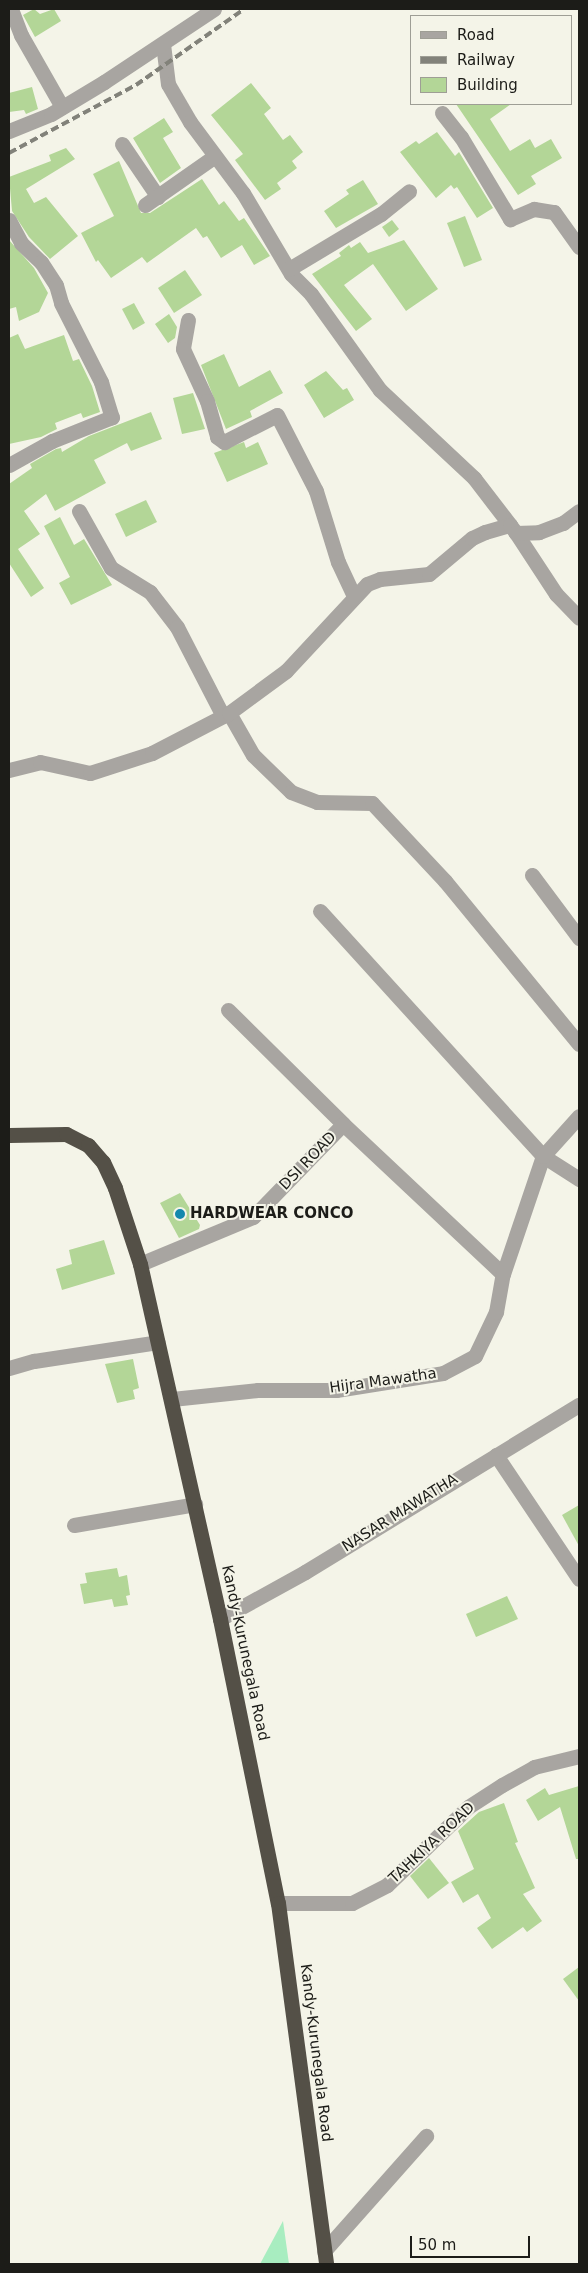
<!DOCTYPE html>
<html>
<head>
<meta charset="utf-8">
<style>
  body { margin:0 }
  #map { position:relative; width:588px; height:2273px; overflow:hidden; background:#f4f4e8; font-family:"DejaVu Sans",sans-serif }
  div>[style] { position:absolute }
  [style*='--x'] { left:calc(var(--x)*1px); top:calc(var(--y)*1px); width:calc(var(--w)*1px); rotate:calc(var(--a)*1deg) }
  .water>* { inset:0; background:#a8edc0 }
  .building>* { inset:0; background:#b3d697 }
  .minor>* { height:15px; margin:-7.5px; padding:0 7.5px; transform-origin:7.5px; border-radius:7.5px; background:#a8a5a1 }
  .highway>* { height:15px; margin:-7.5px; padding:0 7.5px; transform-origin:7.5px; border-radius:7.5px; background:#545047 }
  .rail>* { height:4px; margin-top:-2px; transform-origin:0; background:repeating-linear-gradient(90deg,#82827a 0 8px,transparent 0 12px) }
  .dots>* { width:14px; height:14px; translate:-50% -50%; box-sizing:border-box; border:2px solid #f4f4e8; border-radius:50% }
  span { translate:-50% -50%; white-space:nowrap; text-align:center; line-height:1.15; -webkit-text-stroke:4px #f4f4e8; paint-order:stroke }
  .street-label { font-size:15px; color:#1c1c18 }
  .poi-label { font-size:15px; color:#1c1c18; font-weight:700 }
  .left { translate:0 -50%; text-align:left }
  .frame { position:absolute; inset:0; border:10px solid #1c1c18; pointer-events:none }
  .legend { position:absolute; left:410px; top:15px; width:162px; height:90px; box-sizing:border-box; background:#f4f4e8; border:1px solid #9e9e95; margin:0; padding:6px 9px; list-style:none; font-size:15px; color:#1c1c18 }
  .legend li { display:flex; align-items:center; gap:10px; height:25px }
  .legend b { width:25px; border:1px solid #9e9e95 }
  .scale { position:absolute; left:410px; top:2236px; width:120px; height:22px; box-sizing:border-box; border:2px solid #1c1c18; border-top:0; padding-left:6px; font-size:15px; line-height:18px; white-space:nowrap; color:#1c1c18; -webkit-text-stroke:4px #f4f4e8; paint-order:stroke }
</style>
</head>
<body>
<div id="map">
  <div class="water">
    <i style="clip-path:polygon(283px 2221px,289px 2264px,260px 2264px)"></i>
  </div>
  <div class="building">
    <i style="clip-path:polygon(34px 9px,40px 14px,54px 9px,61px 21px,35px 37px,23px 15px)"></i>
    <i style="clip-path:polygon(251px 83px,271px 108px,264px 114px,283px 140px,290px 135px,303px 152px,292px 161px,297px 168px,277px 183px,281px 189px,265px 200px,235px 160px,243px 154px,211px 115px)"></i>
    <i style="clip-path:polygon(32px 87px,38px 109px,26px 114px,24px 110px,9px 112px,9px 93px)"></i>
    <i style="clip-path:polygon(456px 104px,511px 104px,490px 119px,510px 151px,530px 139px,535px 148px,551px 139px,562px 158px,531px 176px,536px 184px,518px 195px)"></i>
    <i style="clip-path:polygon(164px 118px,173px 132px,163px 138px,181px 168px,160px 183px,133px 138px)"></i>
    <i style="clip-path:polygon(437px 132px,455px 156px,459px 152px,493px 208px,477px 218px,457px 187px,454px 189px,451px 185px,436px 198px,400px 152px,416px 141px,419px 144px)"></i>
    <i style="clip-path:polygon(66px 148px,75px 159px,26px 189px,34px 203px,46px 197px,78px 236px,50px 259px,29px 237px,12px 211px,9px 177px,51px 161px,49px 155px)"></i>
    <i style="clip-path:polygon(119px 161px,141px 213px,150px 213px,202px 179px,219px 205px,224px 201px,239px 221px,244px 218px,270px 256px,254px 265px,242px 245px,221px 258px,207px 236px,203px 238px,196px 228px,147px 263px,142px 257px,111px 278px,98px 260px,96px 262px,81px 233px,114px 216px,93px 174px)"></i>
    <i style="clip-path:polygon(363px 180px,378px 204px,336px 228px,324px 211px,349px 194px,346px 190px)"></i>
    <i style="clip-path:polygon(465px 216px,482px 260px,464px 267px,447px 223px)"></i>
    <i style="clip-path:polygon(392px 220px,399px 229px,389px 237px,382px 227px)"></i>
    <i style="clip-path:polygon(9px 240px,34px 268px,48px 293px,39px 312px,19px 321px,16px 307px,9px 309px)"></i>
    <i style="clip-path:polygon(404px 240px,438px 289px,406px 311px,373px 264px,344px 285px,372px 319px,356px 331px,312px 274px,341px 256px,339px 253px,349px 245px,351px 248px,360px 242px,368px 253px)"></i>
    <i style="clip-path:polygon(185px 270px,202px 295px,174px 313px,158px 288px)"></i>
    <i style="clip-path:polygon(134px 303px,145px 323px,133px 330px,122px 309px)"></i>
    <i style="clip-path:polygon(169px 314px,177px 327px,175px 338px,168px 343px,155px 324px)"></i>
    <i style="clip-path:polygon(18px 334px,25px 349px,64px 335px,73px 361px,79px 359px,92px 386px,100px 412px,83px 418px,81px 413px,55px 423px,57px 429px,41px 437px,9px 444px,9px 338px)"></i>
    <i style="clip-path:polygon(224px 354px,239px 387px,270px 370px,283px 393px,250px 411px,252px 417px,226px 429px,201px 365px)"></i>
    <i style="clip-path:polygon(326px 371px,343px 390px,347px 388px,354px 400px,324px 418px,304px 385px)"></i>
    <i style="clip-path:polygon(193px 393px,205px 429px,182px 434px,173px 398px)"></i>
    <i style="clip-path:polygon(151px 412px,162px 439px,131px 451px,127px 443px,94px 460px,106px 483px,55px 511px,46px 494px,24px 511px,40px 534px,18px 549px,44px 588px,31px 597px,9px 563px,9px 484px,32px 468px,30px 464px,56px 449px,61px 448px,62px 452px,89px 436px)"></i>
    <i style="clip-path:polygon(244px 442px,246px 448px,258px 442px,268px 464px,227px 482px,214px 453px)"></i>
    <i style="clip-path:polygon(146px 500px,157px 522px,126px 537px,115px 514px)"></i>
    <i style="clip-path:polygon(60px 517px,74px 545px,84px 539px,112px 585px,71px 605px,59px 583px,70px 577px,44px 526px)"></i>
    <i style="clip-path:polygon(180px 1193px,200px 1225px,199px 1229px,179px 1238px,160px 1203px)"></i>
    <i style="clip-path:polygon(104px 1240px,115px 1274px,62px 1290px,56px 1269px,72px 1264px,69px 1250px)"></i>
    <i style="clip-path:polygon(133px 1359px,139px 1388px,133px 1390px,135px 1399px,117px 1403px,105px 1364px)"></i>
    <i style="clip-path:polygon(579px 1505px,579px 1546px,562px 1515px)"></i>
    <i style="clip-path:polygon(117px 1568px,119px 1577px,127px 1575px,130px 1595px,126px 1596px,128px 1605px,114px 1607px,112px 1599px,84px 1604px,80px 1584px,87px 1583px,85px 1573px)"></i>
    <i style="clip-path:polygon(507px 1596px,518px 1619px,476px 1637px,466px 1614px)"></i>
    <i style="clip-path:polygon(579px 1786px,579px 1859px,576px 1859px,560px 1807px,538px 1821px,526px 1800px,545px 1788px,549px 1795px)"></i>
    <i style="clip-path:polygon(504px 1803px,518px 1842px,515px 1843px,535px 1888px,523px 1894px,542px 1921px,527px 1932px,523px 1927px,492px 1949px,477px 1928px,491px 1918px,478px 1894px,463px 1903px,451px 1882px,474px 1869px,458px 1831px,479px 1812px)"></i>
    <i style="clip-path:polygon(429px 1858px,449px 1883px,428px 1899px,410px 1876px)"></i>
    <i style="clip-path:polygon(579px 1967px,579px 2001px,563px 1979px)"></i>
  </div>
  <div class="minor">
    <i style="--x:11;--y:9;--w:28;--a:69"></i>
    <i style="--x:21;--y:35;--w:83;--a:60.3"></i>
    <i style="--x:163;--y:44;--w:40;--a:82.9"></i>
    <i style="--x:168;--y:84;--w:44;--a:59.9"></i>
    <i style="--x:190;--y:122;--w:89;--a:53.3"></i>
    <i style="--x:243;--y:193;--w:94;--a:59.3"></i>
    <i style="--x:291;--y:274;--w:28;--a:45"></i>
    <i style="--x:311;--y:294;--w:118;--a:54.3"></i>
    <i style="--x:380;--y:390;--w:129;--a:43.1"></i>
    <i style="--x:474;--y:478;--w:59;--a:52.5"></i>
    <i style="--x:442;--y:113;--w:31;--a:52"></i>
    <i style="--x:461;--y:137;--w:96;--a:59.1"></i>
    <i style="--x:510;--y:219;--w:26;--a:-23"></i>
    <i style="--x:534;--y:209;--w:20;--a:9"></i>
    <i style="--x:554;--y:212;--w:43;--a:54.5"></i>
    <i style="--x:9;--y:131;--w:45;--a:-22"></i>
    <i style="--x:51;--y:114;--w:62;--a:-31.1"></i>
    <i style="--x:104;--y:82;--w:132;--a:-33.6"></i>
    <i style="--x:122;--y:144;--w:64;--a:55.8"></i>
    <i style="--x:145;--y:205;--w:85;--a:-35"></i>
    <i style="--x:9;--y:220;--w:26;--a:62"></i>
    <i style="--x:21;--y:243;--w:28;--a:44"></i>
    <i style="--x:41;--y:262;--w:27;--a:57"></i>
    <i style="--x:56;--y:285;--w:19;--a:74"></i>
    <i style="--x:61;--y:303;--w:89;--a:63.1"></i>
    <i style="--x:101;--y:382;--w:37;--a:73"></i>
    <i style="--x:112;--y:417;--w:65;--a:158.2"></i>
    <i style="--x:52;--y:441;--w:49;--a:150.8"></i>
    <i style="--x:289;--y:269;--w:107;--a:-30.9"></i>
    <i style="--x:381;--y:214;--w:36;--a:-39"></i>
    <i style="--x:188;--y:320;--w:29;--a:100"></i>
    <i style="--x:183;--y:349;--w:57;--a:65.2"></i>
    <i style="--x:207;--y:401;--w:37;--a:74"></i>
    <i style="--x:217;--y:437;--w:9;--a:36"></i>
    <i style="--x:224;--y:442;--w:59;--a:-27"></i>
    <i style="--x:277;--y:415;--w:85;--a:62.8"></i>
    <i style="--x:316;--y:491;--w:74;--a:72.8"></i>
    <i style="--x:338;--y:562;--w:38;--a:65"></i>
    <i style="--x:79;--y:511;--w:65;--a:60.7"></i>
    <i style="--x:111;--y:568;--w:46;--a:31.6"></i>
    <i style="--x:150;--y:592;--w:44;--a:52.4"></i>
    <i style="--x:177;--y:627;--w:100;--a:62.7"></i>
    <i style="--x:516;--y:533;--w:73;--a:56.7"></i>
    <i style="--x:556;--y:594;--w:33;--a:46"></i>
    <i style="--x:229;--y:713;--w:48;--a:60.3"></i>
    <i style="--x:253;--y:755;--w:53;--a:44.2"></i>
    <i style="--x:291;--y:792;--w:28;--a:21"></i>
    <i style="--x:317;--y:802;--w:55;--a:1"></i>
    <i style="--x:372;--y:803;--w:107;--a:46.9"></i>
    <i style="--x:445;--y:881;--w:211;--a:50.6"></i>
    <i style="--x:9;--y:770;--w:32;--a:-14"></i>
    <i style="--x:40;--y:762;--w:51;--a:12.4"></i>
    <i style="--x:90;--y:773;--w:65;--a:-17.9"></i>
    <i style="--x:152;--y:753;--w:87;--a:-27.5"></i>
    <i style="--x:229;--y:713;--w:71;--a:-36.4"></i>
    <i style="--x:286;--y:671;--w:119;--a:-47"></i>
    <i style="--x:367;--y:584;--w:14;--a:-21"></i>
    <i style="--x:380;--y:579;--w:49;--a:-5.8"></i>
    <i style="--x:429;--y:574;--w:56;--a:-39.9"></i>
    <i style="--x:472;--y:538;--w:14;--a:-25"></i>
    <i style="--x:485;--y:532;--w:26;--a:-16"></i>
    <i style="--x:510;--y:525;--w:10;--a:53"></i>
    <i style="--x:516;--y:533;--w:23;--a:-2"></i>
    <i style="--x:539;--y:532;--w:26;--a:-21"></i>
    <i style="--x:563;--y:523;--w:20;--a:-37"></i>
    <i style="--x:532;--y:875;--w:79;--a:53.3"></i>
    <i style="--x:320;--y:911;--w:331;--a:47.7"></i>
    <i style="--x:543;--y:1156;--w:43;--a:32.6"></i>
    <i style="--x:228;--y:1010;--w:162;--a:44.7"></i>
    <i style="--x:343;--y:1124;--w:219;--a:43.2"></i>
    <i style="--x:140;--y:1264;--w:122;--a:-22.6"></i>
    <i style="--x:253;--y:1217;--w:129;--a:-45.9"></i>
    <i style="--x:9;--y:1368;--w:26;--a:-16"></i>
    <i style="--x:34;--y:1361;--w:125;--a:-8.7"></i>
    <i style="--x:172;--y:1399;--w:86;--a:-6"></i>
    <i style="--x:258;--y:1390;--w:78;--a:0"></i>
    <i style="--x:336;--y:1390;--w:108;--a:-9"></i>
    <i style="--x:443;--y:1373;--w:36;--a:-28"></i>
    <i style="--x:475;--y:1356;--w:49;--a:-64.5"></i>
    <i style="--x:496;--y:1312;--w:39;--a:-80"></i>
    <i style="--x:503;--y:1274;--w:125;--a:-71.3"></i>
    <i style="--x:543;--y:1156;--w:54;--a:-48"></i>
    <i style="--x:496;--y:1455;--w:149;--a:56.2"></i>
    <i style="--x:74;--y:1525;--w:123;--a:-9.8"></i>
    <i style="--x:220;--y:1619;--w:97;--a:-28.9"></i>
    <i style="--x:305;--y:1572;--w:321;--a:-31.4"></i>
    <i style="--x:278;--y:1903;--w:74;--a:0"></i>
    <i style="--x:352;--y:1903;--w:39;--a:-27"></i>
    <i style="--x:387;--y:1885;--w:112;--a:-43.9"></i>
    <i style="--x:468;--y:1807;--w:40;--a:-32.9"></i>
    <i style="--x:502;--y:1785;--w:37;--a:-29"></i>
    <i style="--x:534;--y:1767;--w:46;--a:-13.7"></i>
    <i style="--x:324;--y:2251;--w:154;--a:-48.4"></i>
  </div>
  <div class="highway">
    <i style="--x:9;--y:1135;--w:57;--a:-1"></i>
    <i style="--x:66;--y:1134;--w:25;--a:27"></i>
    <i style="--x:88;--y:1145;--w:23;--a:49"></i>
    <i style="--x:103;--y:1162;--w:29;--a:65"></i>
    <i style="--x:115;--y:1188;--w:80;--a:71.8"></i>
    <i style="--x:140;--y:1264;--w:364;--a:77.3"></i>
    <i style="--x:220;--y:1619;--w:290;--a:78.5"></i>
    <i style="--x:278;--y:1903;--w:364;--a:82.4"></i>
  </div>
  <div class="rail">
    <i style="--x:9;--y:153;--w:144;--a:-28.2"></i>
    <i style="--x:136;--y:85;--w:132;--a:-35.1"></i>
  </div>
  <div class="dots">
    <i style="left:180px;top:1214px;background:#1488ad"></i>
  </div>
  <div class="street-label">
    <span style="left:308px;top:1161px;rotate:-46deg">DSI ROAD</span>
    <span style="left:383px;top:1381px;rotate:-8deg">Hijra Mawatha</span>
    <span style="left:400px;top:1513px;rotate:-32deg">NASAR MAWATHA</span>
    <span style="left:245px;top:1653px;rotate:78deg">Kandy-Kurunegala Road</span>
    <span style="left:432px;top:1843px;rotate:-43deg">TAHKIYA ROAD</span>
    <span style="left:316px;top:2053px;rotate:83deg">Kandy-Kurunegala Road</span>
  </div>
  <div class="poi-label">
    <span class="left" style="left:190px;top:1214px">HARDWEAR CONCO</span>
  </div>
  <div class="frame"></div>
  <ul class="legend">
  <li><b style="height:6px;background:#a8a5a1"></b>Road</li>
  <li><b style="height:6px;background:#82827a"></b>Railway</li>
  <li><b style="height:14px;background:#b3d697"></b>Building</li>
  </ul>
  <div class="scale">50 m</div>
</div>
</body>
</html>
